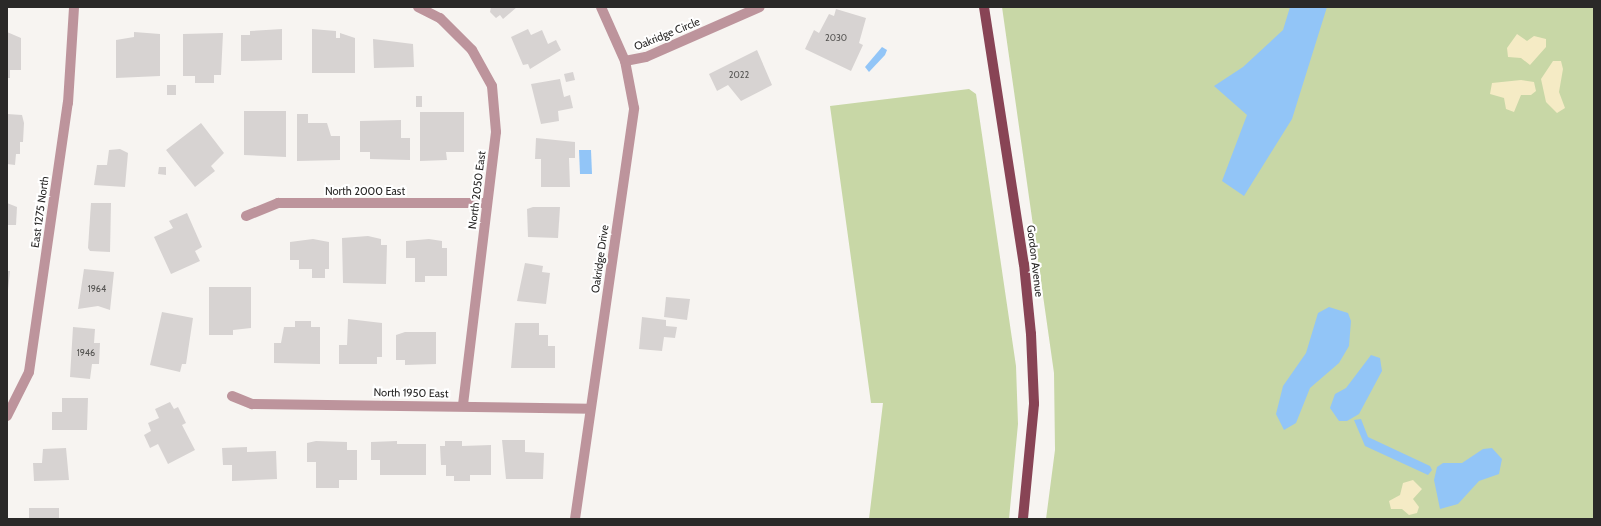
<!DOCTYPE html>
<html>
<head>
<meta charset="utf-8">
<style>
  body { margin:0 }
  #map { position:relative; width:1601px; height:526px; overflow:hidden; background:#f7f4f1; font-family:Cabin,sans-serif }
  div>[style] { position:absolute }
  [style*='--x'] { left:calc(var(--x)*1px); top:calc(var(--y)*1px); width:calc(var(--w)*1px); rotate:calc(var(--a)*1deg) }
  .green>* { inset:0; background:#c8d7a6 }
  .sand>* { inset:0; background:#f5ebc5 }
  .water>* { inset:0; background:#92c5f7 }
  .building>* { inset:0; background:#d7d3d2 }
  .minor>* { height:10px; margin:-5px; padding:0 5px; transform-origin:5px; border-radius:5px; background:#bd949c }
  .major>* { height:10px; margin:-5px; padding:0 5px; transform-origin:5px; border-radius:5px; background:#845 }
  span { translate:-50% -50%; white-space:nowrap; text-align:center; line-height:1.15; -webkit-text-stroke:4px #fff; paint-order:stroke }
  .number-label { font-size:9px; color:#555452 }
  .number-label span { -webkit-text-stroke-width:0 }
  .street-label { font-size:11px; color:#2a2928 }
  .frame { position:absolute; inset:0; border:8px solid #2a2928; pointer-events:none }
</style>
</head>
<body>
<div id="map">
  <div class="green">
    <i style="clip-path:polygon(1002px 7px,1594px 7px,1594px 519px,1046px 519px,1055px 450px,1054px 373px)"></i>
    <i style="clip-path:polygon(969px 89px,976px 94px,1016px 366px,1018px 424px,1009px 519px,869px 519px,883px 403px,871px 403px,830px 106px)"></i>
  </div>
  <div class="sand">
    <i style="clip-path:polygon(1517px 34px,1527px 41px,1534px 36px,1546px 39px,1546px 47px,1530px 65px,1521px 58px,1508px 57px,1507px 48px)"></i>
    <i style="clip-path:polygon(1553px 61px,1561px 61px,1563px 69px,1559px 92px,1565px 108px,1557px 113px,1546px 102px,1541px 79px)"></i>
    <i style="clip-path:polygon(1521px 80px,1534px 82px,1536px 91px,1531px 95px,1521px 95px,1514px 112px,1506px 109px,1504px 98px,1490px 94px,1492px 83px)"></i>
    <i style="clip-path:polygon(1413px 480px,1422px 489px,1413px 499px,1419px 507px,1417px 513px,1409px 515px,1402px 509px,1391px 509px,1389px 501px,1400px 495px,1403px 483px)"></i>
  </div>
  <div class="water">
    <i style="clip-path:polygon(1290px 7px,1327px 7px,1292px 119px,1244px 196px,1222px 181px,1247px 115px,1214px 86px,1243px 67px,1283px 30px)"></i>
    <i style="clip-path:polygon(882px 47px,887px 50px,885px 55px,869px 72px,865px 67px)"></i>
    <i style="clip-path:polygon(579px 150px,591px 150px,592px 174px,580px 174px)"></i>
    <i style="clip-path:polygon(1329px 307px,1348px 313px,1351px 321px,1349px 346px,1339px 363px,1310px 388px,1296px 423px,1284px 430px,1276px 414px,1283px 386px,1306px 353px,1318px 313px)"></i>
    <i style="clip-path:polygon(1371px 355px,1380px 358px,1382px 371px,1359px 414px,1347px 421px,1339px 421px,1330px 408px,1335px 394px,1346px 388px)"></i>
    <i style="clip-path:polygon(1361px 419px,1368px 437px,1430px 466px,1432px 470px,1428px 475px,1365px 446px,1354px 420px)"></i>
    <i style="clip-path:polygon(1492px 448px,1502px 459px,1499px 474px,1479px 481px,1458px 504px,1440px 509px,1434px 480px,1437px 467px,1443px 463px,1462px 463px,1483px 449px)"></i>
  </div>
  <div class="building">
    <i style="clip-path:polygon(491px 7px,517px 7px,503px 19px,500px 15px,496px 18px,490px 12px)"></i>
    <i style="clip-path:polygon(836px 9px,866px 18px,859px 43px,863px 45px,851px 71px,805px 49px,814px 30px,819px 33px,829px 14px,834px 16px)"></i>
    <i style="clip-path:polygon(282px 29px,282px 60px,241px 61px,241px 35px,250px 35px,250px 31px)"></i>
    <i style="clip-path:polygon(312px 29px,336px 31px,336px 38px,340px 38px,340px 33px,355px 38px,355px 73px,312px 73px)"></i>
    <i style="clip-path:polygon(528px 29px,531px 35px,542px 30px,548px 44px,556px 40px,561px 50px,530px 69px,528px 64px,523px 65px,511px 37px)"></i>
    <i style="clip-path:polygon(7px 32px,21px 38px,21px 70px,10px 70px,10px 78px,7px 78px)"></i>
    <i style="clip-path:polygon(134px 32px,160px 34px,160px 76px,116px 78px,116px 40px,134px 37px)"></i>
    <i style="clip-path:polygon(223px 33px,221px 75px,214px 75px,214px 83px,195px 83px,195px 76px,183px 76px,183px 34px)"></i>
    <i style="clip-path:polygon(373px 39px,413px 44px,414px 67px,374px 68px)"></i>
    <i style="clip-path:polygon(757px 50px,772px 85px,741px 101px,728px 85px,717px 91px,709px 74px)"></i>
    <i style="clip-path:polygon(573px 72px,575px 80px,566px 82px,564px 74px)"></i>
    <i style="clip-path:polygon(560px 79px,564px 97px,570px 95px,573px 108px,558px 111px,559px 121px,541px 124px,531px 84px)"></i>
    <i style="clip-path:polygon(167px 85px,176px 85px,176px 95px,167px 95px)"></i>
    <i style="clip-path:polygon(416px 96px,422px 96px,422px 107px,416px 107px)"></i>
    <i style="clip-path:polygon(244px 111px,286px 111px,286px 157px,244px 155px)"></i>
    <i style="clip-path:polygon(420px 112px,464px 112px,464px 152px,446px 152px,447px 160px,420px 161px)"></i>
    <i style="clip-path:polygon(7px 114px,22px 115px,24px 123px,23px 142px,20px 142px,20px 154px,16px 154px,15px 165px,7px 164px)"></i>
    <i style="clip-path:polygon(297px 114px,308px 114px,308px 123px,327px 123px,331px 136px,340px 136px,340px 160px,297px 161px)"></i>
    <i style="clip-path:polygon(401px 120px,401px 138px,410px 138px,410px 160px,370px 159px,370px 152px,360px 152px,360px 121px)"></i>
    <i style="clip-path:polygon(201px 123px,224px 153px,211px 166px,215px 171px,195px 187px,166px 150px)"></i>
    <i style="clip-path:polygon(536px 138px,575px 142px,575px 158px,569px 158px,570px 187px,541px 187px,541px 159px,535px 159px)"></i>
    <i style="clip-path:polygon(120px 149px,128px 153px,125px 187px,94px 185px,97px 165px,107px 165px,109px 150px)"></i>
    <i style="clip-path:polygon(159px 167px,166px 167px,166px 175px,158px 174px)"></i>
    <i style="clip-path:polygon(7px 203px,17px 207px,16px 225px,7px 225px)"></i>
    <i style="clip-path:polygon(91px 203px,111px 203px,110px 252px,90px 251px,88px 248px)"></i>
    <i style="clip-path:polygon(533px 207px,560px 207px,558px 238px,528px 237px,527px 209px)"></i>
    <i style="clip-path:polygon(187px 213px,202px 247px,195px 251px,200px 261px,171px 274px,154px 237px,173px 228px,169px 221px)"></i>
    <i style="clip-path:polygon(368px 236px,381px 239px,381px 245px,387px 245px,386px 284px,343px 283px,342px 238px)"></i>
    <i style="clip-path:polygon(313px 239px,329px 242px,329px 269px,325px 269px,325px 278px,312px 278px,312px 269px,299px 269px,299px 260px,290px 260px,290px 242px)"></i>
    <i style="clip-path:polygon(429px 239px,442px 241px,442px 248px,447px 248px,447px 276px,425px 276px,425px 282px,415px 282px,415px 258px,406px 258px,406px 241px)"></i>
    <i style="clip-path:polygon(525px 263px,543px 266px,542px 272px,550px 273px,546px 304px,517px 301px)"></i>
    <i style="clip-path:polygon(84px 269px,114px 272px,110px 310px,98px 306px,78px 309px)"></i>
    <i style="clip-path:polygon(7px 271px,10px 271px,8px 290px,7px 289px)"></i>
    <i style="clip-path:polygon(209px 287px,251px 287px,251px 328px,233px 330px,233px 335px,209px 335px)"></i>
    <i style="clip-path:polygon(666px 297px,690px 299px,687px 320px,664px 317px)"></i>
    <i style="clip-path:polygon(162px 312px,193px 318px,186px 364px,182px 364px,180px 372px,150px 365px)"></i>
    <i style="clip-path:polygon(642px 317px,666px 320px,666px 326px,677px 327px,675px 338px,664px 337px,662px 351px,639px 349px)"></i>
    <i style="clip-path:polygon(348px 319px,382px 323px,382px 357px,377px 357px,377px 364px,339px 364px,339px 345px,347px 345px)"></i>
    <i style="clip-path:polygon(295px 321px,311px 321px,311px 327px,320px 327px,320px 364px,274px 363px,274px 343px,281px 343px,284px 327px,295px 327px)"></i>
    <i style="clip-path:polygon(515px 323px,539px 323px,539px 335px,548px 335px,548px 346px,555px 346px,555px 368px,511px 368px)"></i>
    <i style="clip-path:polygon(73px 327px,95px 329px,94px 343px,100px 343px,99px 364px,92px 364px,90px 379px,70px 377px)"></i>
    <i style="clip-path:polygon(405px 332px,436px 332px,436px 364px,405px 365px,405px 360px,396px 360px,396px 335px)"></i>
    <i style="clip-path:polygon(62px 398px,88px 398px,87px 430px,52px 430px,52px 412px,62px 412px)"></i>
    <i style="clip-path:polygon(170px 402px,174px 409px,178px 407px,186px 423px,182px 425px,195px 450px,168px 464px,158px 444px,150px 448px,144px 435px,151px 431px,148px 423px,159px 418px,155px 409px)"></i>
    <i style="clip-path:polygon(502px 440px,525px 440px,525px 452px,544px 453px,543px 479px,506px 479px)"></i>
    <i style="clip-path:polygon(316px 441px,347px 442px,347px 450px,357px 450px,357px 480px,339px 480px,339px 488px,316px 488px,316px 462px,307px 462px,307px 443px)"></i>
    <i style="clip-path:polygon(397px 441px,397px 444px,426px 444px,426px 475px,380px 475px,380px 460px,371px 460px,371px 442px)"></i>
    <i style="clip-path:polygon(445px 441px,462px 441px,462px 446px,491px 445px,491px 475px,470px 475px,470px 481px,454px 481px,454px 476px,446px 476px,446px 465px,441px 465px,440px 446px,445px 446px)"></i>
    <i style="clip-path:polygon(247px 447px,247px 452px,276px 451px,277px 479px,232px 481px,232px 465px,223px 465px,222px 448px)"></i>
    <i style="clip-path:polygon(66px 448px,69px 480px,34px 481px,33px 463px,42px 463px,43px 449px)"></i>
    <i style="clip-path:polygon(29px 508px,59px 508px,59px 519px,29px 519px)"></i>
  </div>
  <div class="minor">
    <i style="--x:418;--y:7;--w:25;--a:27"></i>
    <i style="--x:440;--y:18;--w:45;--a:45"></i>
    <i style="--x:472;--y:50;--w:41;--a:60.9"></i>
    <i style="--x:492;--y:86;--w:46;--a:85"></i>
    <i style="--x:496;--y:132;--w:276;--a:96.9"></i>
    <i style="--x:625;--y:61;--w:21;--a:-11"></i>
    <i style="--x:646;--y:57;--w:124;--a:-23.7"></i>
    <i style="--x:246;--y:216;--w:35;--a:-22"></i>
    <i style="--x:278;--y:203;--w:209;--a:0"></i>
    <i style="--x:232;--y:396;--w:22;--a:22"></i>
    <i style="--x:252;--y:404;--w:338;--a:0.8"></i>
    <i style="--x:7;--y:416;--w:49;--a:-63.4"></i>
    <i style="--x:29;--y:372;--w:272;--a:-81.8"></i>
    <i style="--x:68;--y:103;--w:96;--a:-86.4"></i>
    <i style="--x:575;--y:519;--w:415;--a:-81.8"></i>
    <i style="--x:634;--y:108;--w:48;--a:-100.8"></i>
    <i style="--x:625;--y:61;--w:59;--a:-114"></i>
  </div>
  <div class="major">
    <i style="--x:984;--y:7;--w:260;--a:81.2"></i>
    <i style="--x:1024;--y:264;--w:70;--a:84.3"></i>
    <i style="--x:1031;--y:334;--w:70;--a:87.5"></i>
    <i style="--x:1034;--y:404;--w:116;--a:95.5"></i>
  </div>
  <div class="number-label">
    <span style="left:836px;top:38px">2030</span>
    <span style="left:739px;top:75px">2022</span>
    <span style="left:97px;top:289px">1964</span>
    <span style="left:86px;top:353px">1946</span>
  </div>
  <div class="street-label">
    <span style="left:667px;top:34px;rotate:-22deg">Oakridge Circle</span>
    <span style="left:477px;top:190px;rotate:-83deg">North 2050 East</span>
    <span style="left:365px;top:191px">North 2000 East</span>
    <span style="left:40px;top:212px;rotate:-82deg">East 1275 North</span>
    <span style="left:600px;top:259px;rotate:-82deg">Oakridge Drive</span>
    <span style="left:1035px;top:261px;rotate:83deg">Gordon Avenue</span>
    <span style="left:411px;top:393px;rotate:1deg">North 1950 East</span>
  </div>
  <div class="frame"></div>
</div>
</body>
</html>
